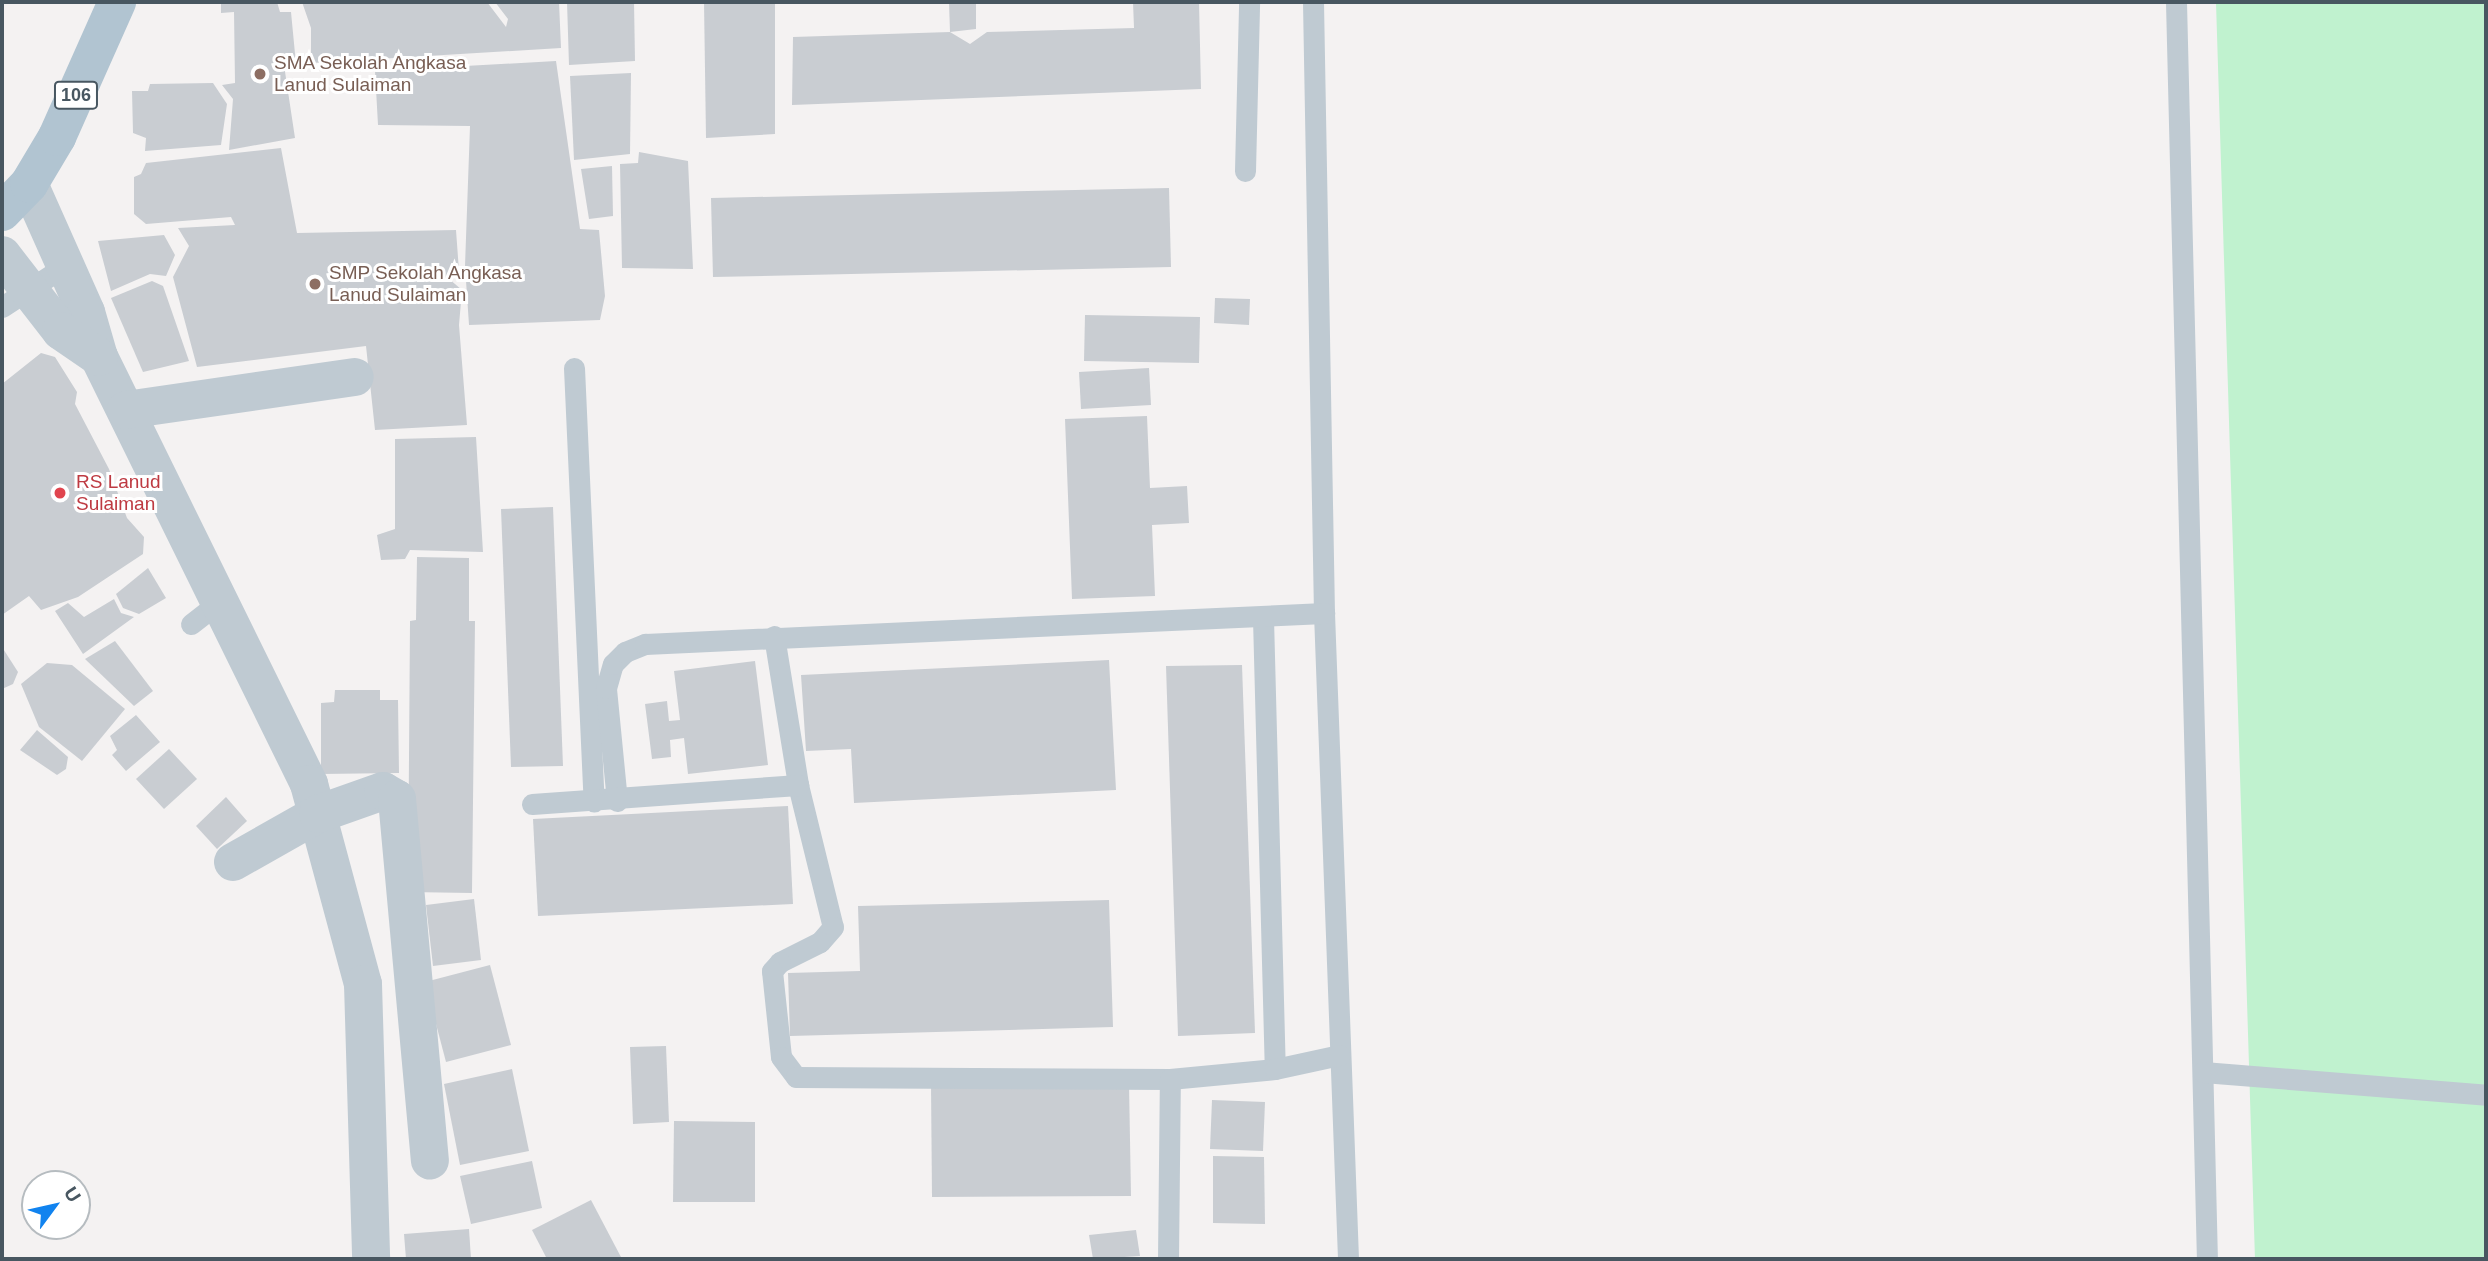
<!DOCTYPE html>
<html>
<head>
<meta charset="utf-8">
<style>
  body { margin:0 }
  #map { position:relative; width:2488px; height:1261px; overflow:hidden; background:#f4f2f2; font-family:Helvetica,sans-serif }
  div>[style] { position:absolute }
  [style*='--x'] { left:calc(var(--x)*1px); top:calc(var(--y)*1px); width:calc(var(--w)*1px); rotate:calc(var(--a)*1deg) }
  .green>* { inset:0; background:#c0f2cf }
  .building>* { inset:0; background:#c9cdd2 }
  .service>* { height:21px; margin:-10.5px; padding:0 10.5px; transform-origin:10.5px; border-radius:10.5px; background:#bfcad2 }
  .minor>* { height:38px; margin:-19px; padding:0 19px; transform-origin:19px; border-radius:19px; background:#bfcad2 }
  .primary>* { height:38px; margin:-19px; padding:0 19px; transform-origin:19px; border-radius:19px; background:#b1c4d1 }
  .dots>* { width:19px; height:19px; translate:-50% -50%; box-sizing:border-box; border:4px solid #fff; border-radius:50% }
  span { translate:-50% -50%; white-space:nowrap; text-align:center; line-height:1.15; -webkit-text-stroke:6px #fff; paint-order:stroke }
  .shield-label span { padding:2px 5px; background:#fff; border:2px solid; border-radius:5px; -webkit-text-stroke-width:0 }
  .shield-label { font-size:18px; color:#485761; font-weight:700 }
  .education-label { font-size:19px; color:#785e54 }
  .left { translate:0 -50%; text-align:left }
  .health-label { font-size:19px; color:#be3a42 }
  .frame { position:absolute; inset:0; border:4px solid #485761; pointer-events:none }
  .north { position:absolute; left:21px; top:1170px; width:70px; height:70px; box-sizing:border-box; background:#fff; border:2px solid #b6bcc0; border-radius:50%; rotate:57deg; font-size:19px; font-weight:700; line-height:28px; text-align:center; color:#485761 }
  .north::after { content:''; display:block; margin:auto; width:24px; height:32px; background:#1183ef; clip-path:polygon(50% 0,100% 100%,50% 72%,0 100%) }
</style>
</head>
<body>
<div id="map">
  <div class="green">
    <i style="clip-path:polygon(2216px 2px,2486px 2px,2486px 1259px,2255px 1259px)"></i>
  </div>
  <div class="building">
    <i style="clip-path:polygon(221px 2px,277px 2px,280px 12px,291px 12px,296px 64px,284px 65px,295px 138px,229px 150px,233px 99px,222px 85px,235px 83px,234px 12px,221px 13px)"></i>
    <i style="clip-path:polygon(302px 2px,487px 2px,506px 27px,508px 19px,495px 2px,559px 2px,561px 48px,311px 63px,311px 28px)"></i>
    <i style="clip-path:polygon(567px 2px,634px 2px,635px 61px,569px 65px)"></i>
    <i style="clip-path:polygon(704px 2px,775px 2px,775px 134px,706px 138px)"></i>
    <i style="clip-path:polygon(949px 2px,976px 2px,976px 29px,950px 32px)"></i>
    <i style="clip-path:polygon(1133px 2px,1199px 2px,1201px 89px,792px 105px,793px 37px,950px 32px,970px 44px,987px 32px,1134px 28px)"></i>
    <i style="clip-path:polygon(556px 61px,580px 229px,599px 230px,605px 296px,600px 320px,469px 325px,465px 266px,470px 126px,378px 125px,375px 71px)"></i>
    <i style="clip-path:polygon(631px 73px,630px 154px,574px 160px,570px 76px)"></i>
    <i style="clip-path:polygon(213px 83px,227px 104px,221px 145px,145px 151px,146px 138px,133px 133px,132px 91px,148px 91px,150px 84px)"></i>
    <i style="clip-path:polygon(281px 148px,297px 233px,456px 230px,459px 271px,448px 278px,462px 290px,459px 325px,467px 425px,375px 430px,366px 346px,197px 367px,173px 277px,189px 246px,178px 228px,235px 225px,231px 217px,146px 224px,134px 214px,134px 177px,141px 174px,146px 163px)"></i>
    <i style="clip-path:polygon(639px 152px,688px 161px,693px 269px,622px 268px,620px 164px,638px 163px)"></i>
    <i style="clip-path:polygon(612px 166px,613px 216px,589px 219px,581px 169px)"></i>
    <i style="clip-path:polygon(1169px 188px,1171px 267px,713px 277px,711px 198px)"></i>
    <i style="clip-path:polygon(164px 235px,175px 255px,166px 276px,150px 274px,111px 291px,98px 241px)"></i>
    <i style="clip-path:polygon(152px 281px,163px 286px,189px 361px,143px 372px,111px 298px)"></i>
    <i style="clip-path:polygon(1215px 298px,1250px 299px,1249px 325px,1214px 323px)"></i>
    <i style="clip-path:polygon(1085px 315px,1200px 317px,1199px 363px,1084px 361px)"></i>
    <i style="clip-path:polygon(41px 353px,55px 357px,77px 392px,75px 404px,109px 469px,127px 518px,144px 537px,143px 554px,78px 597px,41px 610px,29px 596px,2px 615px,2px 384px)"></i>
    <i style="clip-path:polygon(1149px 368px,1151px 405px,1081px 409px,1079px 372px)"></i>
    <i style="clip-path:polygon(1147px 416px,1150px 488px,1187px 486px,1189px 523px,1152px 525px,1155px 596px,1072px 599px,1065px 419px)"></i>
    <i style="clip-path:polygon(476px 437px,483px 552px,410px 550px,405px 559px,381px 560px,377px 535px,395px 529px,395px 439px)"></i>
    <i style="clip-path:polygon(553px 507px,563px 766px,511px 767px,501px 509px)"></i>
    <i style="clip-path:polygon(417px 557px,469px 558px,469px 621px,475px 621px,472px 893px,408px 892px,410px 621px,416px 620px)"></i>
    <i style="clip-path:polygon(148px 568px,166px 598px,139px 614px,123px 608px,116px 594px)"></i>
    <i style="clip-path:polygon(114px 599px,121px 613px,134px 617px,83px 654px,55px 611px,68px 603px,84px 617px)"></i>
    <i style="clip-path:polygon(115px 641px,153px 691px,134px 706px,85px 659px)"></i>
    <i style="clip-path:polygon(2px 647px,18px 672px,13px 684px,2px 689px)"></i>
    <i style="clip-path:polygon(1109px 660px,1116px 790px,854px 803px,851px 749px,806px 751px,801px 675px)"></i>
    <i style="clip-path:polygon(755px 661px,768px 765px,688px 774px,684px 738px,670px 740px,671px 757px,652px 759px,645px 704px,667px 701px,669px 721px,680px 720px,674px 671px)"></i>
    <i style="clip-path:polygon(47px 663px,72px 665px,125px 709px,82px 761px,39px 727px,21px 684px)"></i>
    <i style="clip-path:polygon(1242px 665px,1255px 1033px,1178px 1036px,1166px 666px)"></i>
    <i style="clip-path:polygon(335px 690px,380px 690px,380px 700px,398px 700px,399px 773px,321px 774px,321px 703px,334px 702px)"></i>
    <i style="clip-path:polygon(136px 715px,160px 742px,126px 771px,112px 755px,117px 750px,110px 736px)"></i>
    <i style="clip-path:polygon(37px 730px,68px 757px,66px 769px,57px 775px,20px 750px)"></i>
    <i style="clip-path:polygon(169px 749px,197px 779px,164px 809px,136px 779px)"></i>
    <i style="clip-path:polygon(226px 797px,247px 821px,217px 849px,196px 826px)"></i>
    <i style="clip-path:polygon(788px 806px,793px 904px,538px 916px,533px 819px)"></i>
    <i style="clip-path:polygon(474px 899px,481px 960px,433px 966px,426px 905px)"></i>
    <i style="clip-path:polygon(1109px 900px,1113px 1027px,790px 1036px,788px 973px,860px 971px,858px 906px)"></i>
    <i style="clip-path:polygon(490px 965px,511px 1045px,446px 1062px,425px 982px)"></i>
    <i style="clip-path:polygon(666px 1046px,669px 1122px,633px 1124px,630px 1047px)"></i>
    <i style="clip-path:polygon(512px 1069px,529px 1151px,460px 1165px,444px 1084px)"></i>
    <i style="clip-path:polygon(1129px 1084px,1131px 1196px,932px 1197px,931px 1085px)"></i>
    <i style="clip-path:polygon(1212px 1100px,1265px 1102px,1263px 1151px,1210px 1149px)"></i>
    <i style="clip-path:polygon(674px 1121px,755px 1122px,755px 1202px,673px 1202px)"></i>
    <i style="clip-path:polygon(1213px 1156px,1264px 1157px,1265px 1224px,1213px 1223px)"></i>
    <i style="clip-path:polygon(532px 1161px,542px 1208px,471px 1224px,460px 1176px)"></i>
    <i style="clip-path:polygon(591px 1200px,622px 1259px,547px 1259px,532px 1230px)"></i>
    <i style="clip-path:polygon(469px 1229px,471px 1259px,406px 1259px,404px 1234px)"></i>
    <i style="clip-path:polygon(1136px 1230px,1140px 1256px,1093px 1259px,1089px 1235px)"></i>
  </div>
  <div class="service">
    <i style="--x:1313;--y:2;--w:611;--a:88.97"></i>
    <i style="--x:1324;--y:613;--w:646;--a:87.87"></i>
    <i style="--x:2176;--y:2;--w:1257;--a:88.59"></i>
    <i style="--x:1245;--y:171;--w:169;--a:-88.6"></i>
    <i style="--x:2;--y:307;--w:75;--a:-33.1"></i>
    <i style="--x:574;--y:368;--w:434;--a:87.4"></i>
    <i style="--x:1263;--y:618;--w:451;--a:88.5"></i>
    <i style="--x:191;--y:624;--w:37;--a:-38"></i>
    <i style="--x:774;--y:636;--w:151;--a:80.8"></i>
    <i style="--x:798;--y:785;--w:146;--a:76.2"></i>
    <i style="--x:833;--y:927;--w:20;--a:131"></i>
    <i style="--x:820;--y:942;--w:45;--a:153.4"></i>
    <i style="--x:780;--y:962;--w:12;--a:132"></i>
    <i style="--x:772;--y:971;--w:86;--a:84"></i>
    <i style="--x:781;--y:1057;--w:25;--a:53"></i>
    <i style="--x:796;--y:1077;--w:374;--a:0.3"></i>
    <i style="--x:1170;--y:1079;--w:105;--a:-5.4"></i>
    <i style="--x:1275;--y:1069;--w:66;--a:-12.2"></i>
    <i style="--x:617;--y:801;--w:114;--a:-95.6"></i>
    <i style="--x:606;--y:688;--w:25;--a:-74"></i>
    <i style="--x:613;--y:664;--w:17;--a:-45"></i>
    <i style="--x:625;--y:652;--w:22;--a:-22"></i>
    <i style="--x:645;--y:644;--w:680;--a:-2.61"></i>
    <i style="--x:532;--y:804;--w:267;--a:-4.1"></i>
    <i style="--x:2203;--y:1072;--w:284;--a:4.6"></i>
    <i style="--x:1168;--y:1259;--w:180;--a:-89.4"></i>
  </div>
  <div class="minor">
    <i style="--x:29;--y:184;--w:140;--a:66"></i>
    <i style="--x:86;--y:312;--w:47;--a:73.9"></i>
    <i style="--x:99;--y:357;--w:476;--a:63.8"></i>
    <i style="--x:309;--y:784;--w:207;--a:74.9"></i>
    <i style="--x:363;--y:984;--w:275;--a:88.3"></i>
    <i style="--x:2;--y:255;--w:96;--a:52.2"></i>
    <i style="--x:61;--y:331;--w:46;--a:34.4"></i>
    <i style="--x:126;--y:410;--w:231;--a:-8.2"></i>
    <i style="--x:233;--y:862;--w:98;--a:-29.5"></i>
    <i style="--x:318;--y:814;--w:69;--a:-19.5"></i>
    <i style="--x:383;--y:791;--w:16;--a:30"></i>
    <i style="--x:397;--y:799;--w:363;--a:84.8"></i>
  </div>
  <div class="primary">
    <i style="--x:2;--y:212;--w:39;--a:-46"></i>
    <i style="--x:29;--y:184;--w:55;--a:-59.2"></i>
    <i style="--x:57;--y:137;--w:148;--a:-66"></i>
  </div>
  <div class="dots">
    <i style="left:260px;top:74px;background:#8d6e63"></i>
    <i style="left:315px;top:284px;background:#8d6e63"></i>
    <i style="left:60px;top:493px;background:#e0444e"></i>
  </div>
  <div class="shield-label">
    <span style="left:76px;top:95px">106</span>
  </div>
  <div class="education-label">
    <span class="left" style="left:274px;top:74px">SMA Sekolah Angkasa<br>Lanud Sulaiman</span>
    <span class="left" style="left:329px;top:284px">SMP Sekolah Angkasa<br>Lanud Sulaiman</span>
  </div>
  <div class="health-label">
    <span class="left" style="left:76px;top:493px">RS Lanud<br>Sulaiman</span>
  </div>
  <div class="frame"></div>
  <div class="north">U</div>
</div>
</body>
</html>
